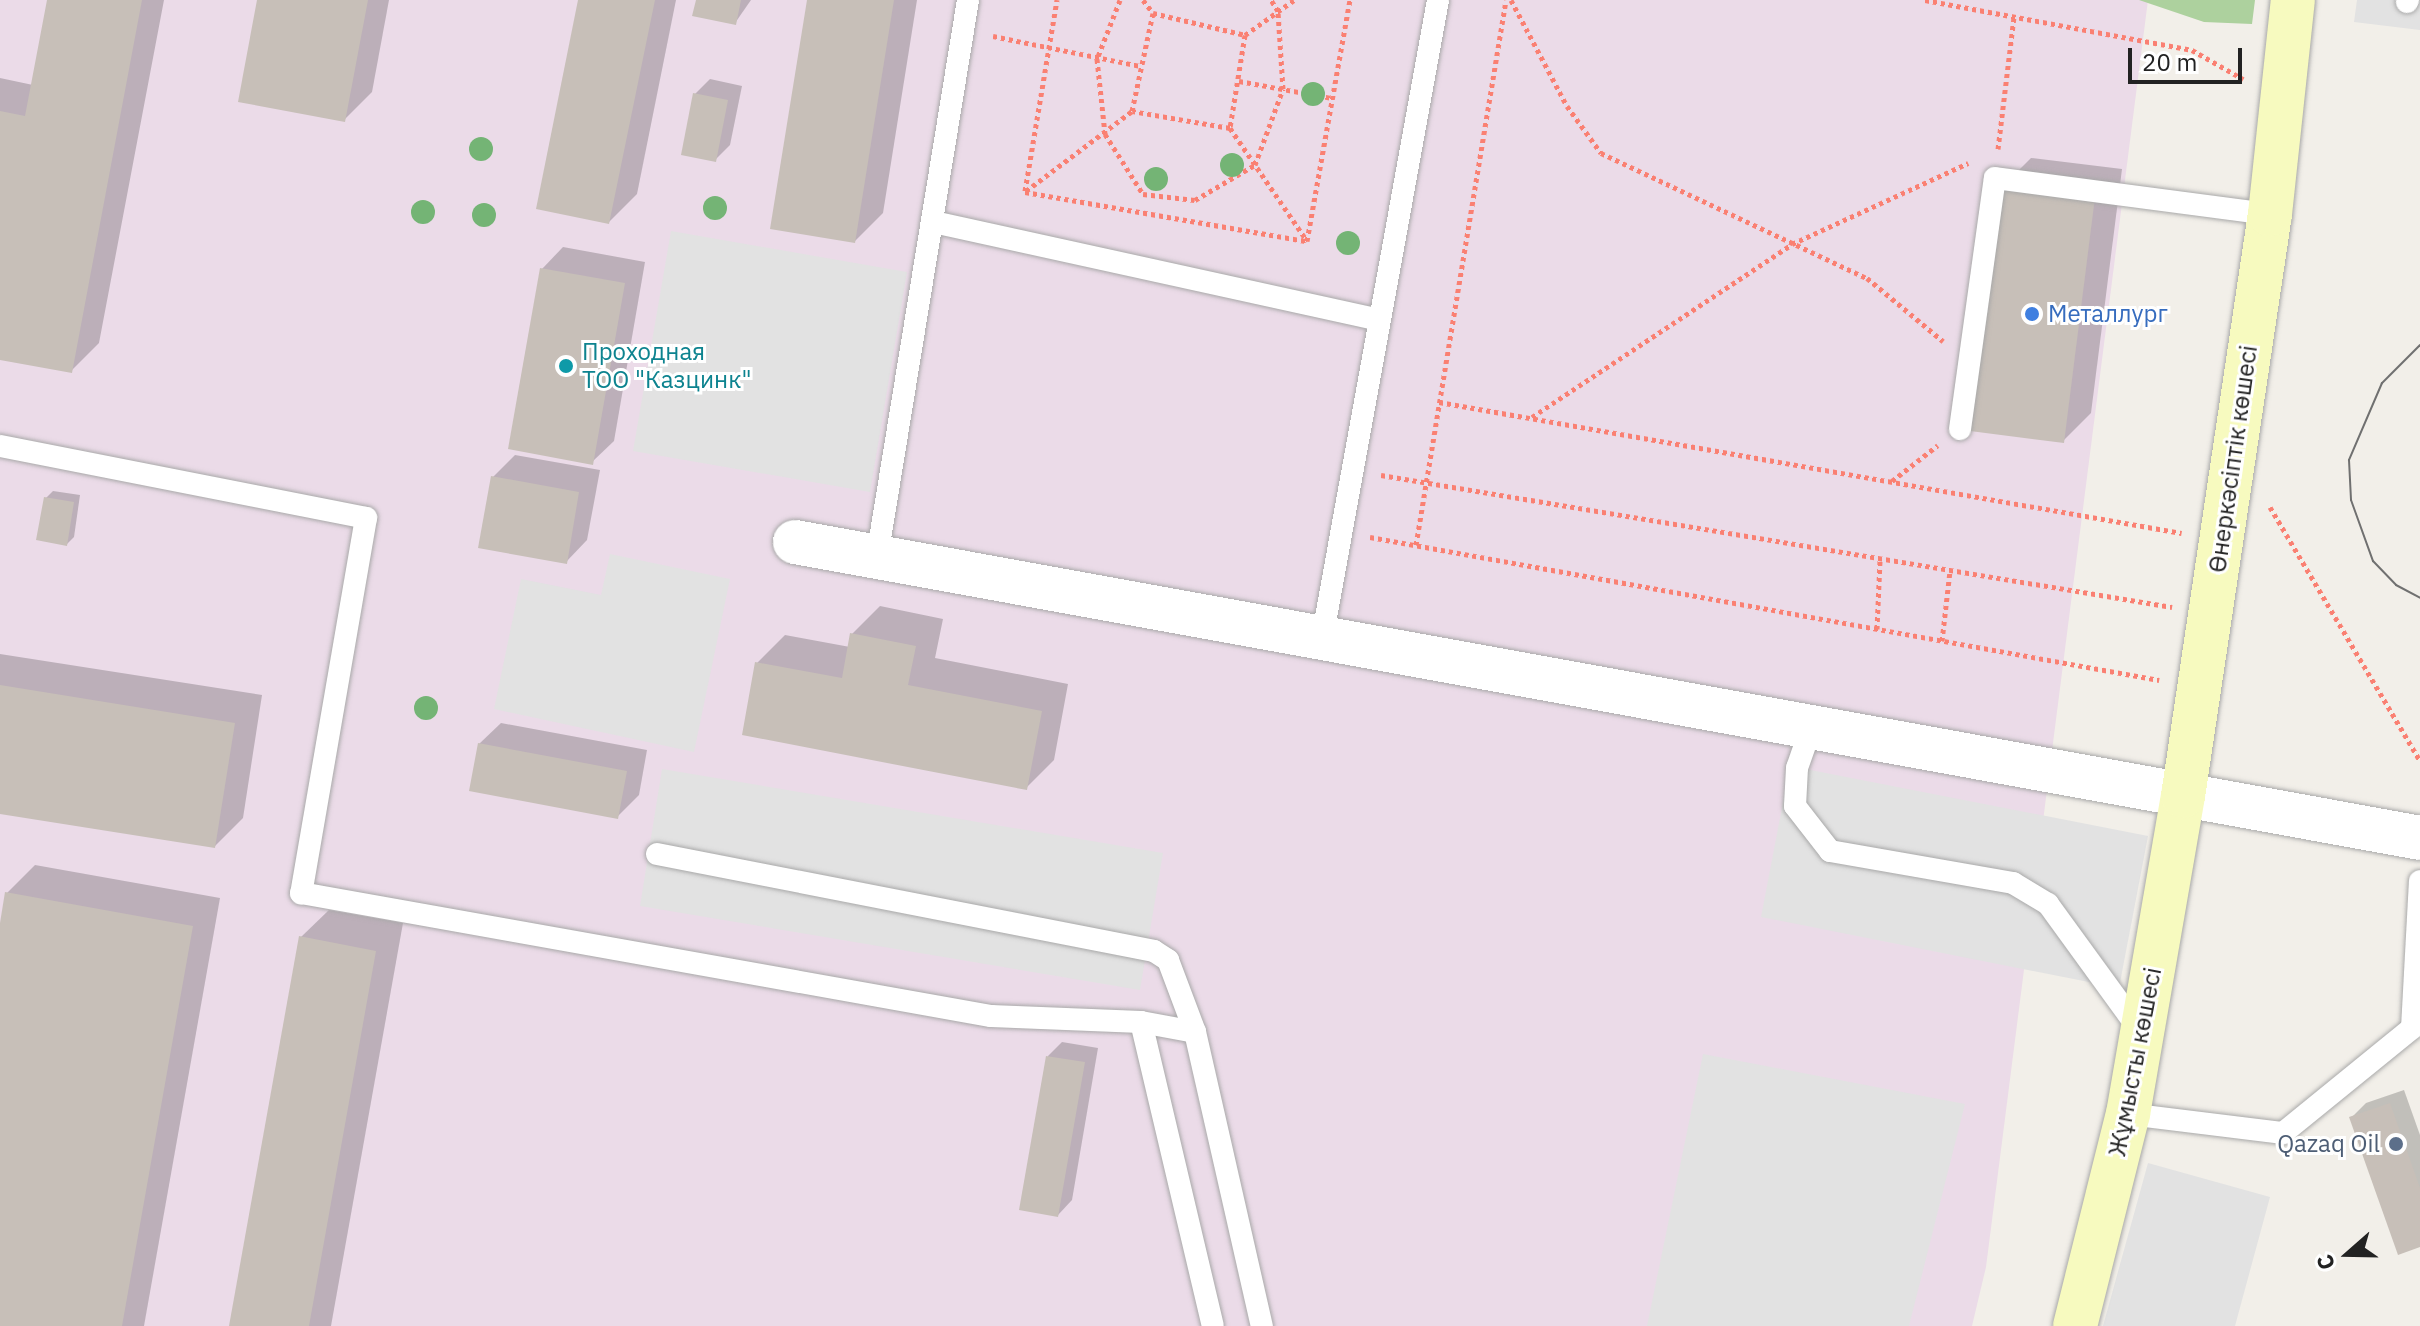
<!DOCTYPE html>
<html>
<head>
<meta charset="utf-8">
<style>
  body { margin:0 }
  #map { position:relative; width:2420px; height:1326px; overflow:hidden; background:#f2efe9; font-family:"IBM Plex Sans",sans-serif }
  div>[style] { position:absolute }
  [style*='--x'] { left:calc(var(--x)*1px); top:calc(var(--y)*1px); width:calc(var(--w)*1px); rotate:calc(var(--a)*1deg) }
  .industrial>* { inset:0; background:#ebdbe8 }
  .forest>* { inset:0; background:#add19e }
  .parking>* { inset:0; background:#e2e2e2 }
  .shadow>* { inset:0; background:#0003 }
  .building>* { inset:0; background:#c7bfb8 }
  .path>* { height:5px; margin-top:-2.5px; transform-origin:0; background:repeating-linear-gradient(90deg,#fa8072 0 4px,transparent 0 8px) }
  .roads { filter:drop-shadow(0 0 2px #a9a9a9) drop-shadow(0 0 2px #a9a9a9) }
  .service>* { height:22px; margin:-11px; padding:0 11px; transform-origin:11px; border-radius:11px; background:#fff }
  .minor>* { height:44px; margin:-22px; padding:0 22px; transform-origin:22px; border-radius:22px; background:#fff }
  .secondary>* { height:44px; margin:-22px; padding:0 22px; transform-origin:22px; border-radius:22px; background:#f7fabf }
  .tram>* { height:2px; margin:-1px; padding:0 1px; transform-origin:1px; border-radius:1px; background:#707070 }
  .trees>* { width:24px; height:24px; margin:-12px; border-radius:50%; background:#74b475 }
  .dots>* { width:22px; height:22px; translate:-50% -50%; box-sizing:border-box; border:4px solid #fff; border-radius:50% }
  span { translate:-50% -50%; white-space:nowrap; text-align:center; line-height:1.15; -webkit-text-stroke:6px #fff; paint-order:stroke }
  .shop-label { font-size:24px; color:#366cbe }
  .left { translate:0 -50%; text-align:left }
  .culture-label { font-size:24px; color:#0d838f }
  .street-label { font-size:24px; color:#222 }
  .service-label { font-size:24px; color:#4e5e75 }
  .right { translate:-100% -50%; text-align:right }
  .north { position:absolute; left:2308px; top:1214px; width:80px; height:80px; -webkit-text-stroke:6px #fff; paint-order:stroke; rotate:250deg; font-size:22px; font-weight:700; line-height:32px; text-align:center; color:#222 }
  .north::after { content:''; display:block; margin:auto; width:28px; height:36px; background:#222; clip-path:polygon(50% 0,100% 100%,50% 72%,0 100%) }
  .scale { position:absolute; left:2128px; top:48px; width:114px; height:36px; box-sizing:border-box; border:4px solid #222; border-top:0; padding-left:10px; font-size:24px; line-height:28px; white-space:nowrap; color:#222; -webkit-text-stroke:6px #fff; paint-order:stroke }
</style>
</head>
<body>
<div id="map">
  <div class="industrial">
    <i style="clip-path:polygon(0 0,2148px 0,1986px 1267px,1972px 1326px,0 1326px)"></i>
  </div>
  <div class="forest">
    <i style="clip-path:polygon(2139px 0,2255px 0,2252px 24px,2204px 22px)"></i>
  </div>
  <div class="parking">
    <i style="clip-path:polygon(2357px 0,2420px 0,2420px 30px,2354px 22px)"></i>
    <i style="clip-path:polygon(671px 231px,907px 272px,870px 492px,633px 451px)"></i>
    <i style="clip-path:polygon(610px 554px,730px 579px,694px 752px,494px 709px,521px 579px,601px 595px)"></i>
    <i style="clip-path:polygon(1790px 766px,2148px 836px,2119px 988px,1761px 917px)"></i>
    <i style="clip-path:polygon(662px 769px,1163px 853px,1140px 990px,640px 906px)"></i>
    <i style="clip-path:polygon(1703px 1054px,1965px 1104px,1909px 1326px,1647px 1326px)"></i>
    <i style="clip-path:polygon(2148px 1163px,2270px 1197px,2235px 1326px,2103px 1326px)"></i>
  </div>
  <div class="shadow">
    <i style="clip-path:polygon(49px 0,164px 0,99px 343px,71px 371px,0 358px,0 78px,33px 85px)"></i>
    <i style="clip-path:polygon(259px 0,389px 0,372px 92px,344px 120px)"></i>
    <i style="clip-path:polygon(581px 0,676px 0,637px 194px,609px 222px)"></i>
    <i style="clip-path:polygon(698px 0,751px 0,735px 23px)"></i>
    <i style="clip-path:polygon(809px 0,917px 0,883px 213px,855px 241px)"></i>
    <i style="clip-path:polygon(710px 79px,742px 86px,730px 145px,715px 160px,695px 94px)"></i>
    <i style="clip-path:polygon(2031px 158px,2122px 169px,2091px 413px,2063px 441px,2003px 186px)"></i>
    <i style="clip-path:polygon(563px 247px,645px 262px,614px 441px,592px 462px,542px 269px)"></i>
    <i style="clip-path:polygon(515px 455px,600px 470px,587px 540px,566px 562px,493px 477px)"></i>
    <i style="clip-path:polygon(53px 491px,80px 495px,74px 537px,67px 544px,46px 498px)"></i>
    <i style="clip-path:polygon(880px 606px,943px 619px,935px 658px,1068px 684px,1054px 760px,1026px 788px,757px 663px,785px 635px,850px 647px,852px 634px)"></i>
    <i style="clip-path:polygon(0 654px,262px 695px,243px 818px,215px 846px,0 812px)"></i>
    <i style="clip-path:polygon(501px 723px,647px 750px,639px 795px,617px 817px,479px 744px)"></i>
    <i style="clip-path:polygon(35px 865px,220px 898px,144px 1326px,0 1326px,0 934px,7px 893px)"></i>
    <i style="clip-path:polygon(329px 910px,403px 923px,331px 1326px,231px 1326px,301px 937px)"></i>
    <i style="clip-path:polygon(1062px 1042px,1098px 1048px,1072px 1200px,1058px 1215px,1048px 1056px)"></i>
    <i style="clip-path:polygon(2404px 1090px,2420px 1135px,2420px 1245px,2351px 1118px,2366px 1103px)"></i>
  </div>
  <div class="building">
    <i style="clip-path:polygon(47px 0,142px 0,72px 373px,0 360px,0 111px,25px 116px)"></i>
    <i style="clip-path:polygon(257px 0,368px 0,345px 122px,238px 102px)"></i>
    <i style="clip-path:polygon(578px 0,655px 0,609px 224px,536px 209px)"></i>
    <i style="clip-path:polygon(696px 0,741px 0,736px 25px,692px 16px)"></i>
    <i style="clip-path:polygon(807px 0,894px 0,855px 243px,770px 229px)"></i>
    <i style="clip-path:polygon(693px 93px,728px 100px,716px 162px,681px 155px)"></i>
    <i style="clip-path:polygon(2001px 185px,2095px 197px,2064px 443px,1970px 431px)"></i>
    <i style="clip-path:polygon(540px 268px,625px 283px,593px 465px,508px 449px)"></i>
    <i style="clip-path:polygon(491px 476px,579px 492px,567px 564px,478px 548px)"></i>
    <i style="clip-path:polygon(44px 497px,74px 502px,67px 546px,36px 540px)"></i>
    <i style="clip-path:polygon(850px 633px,916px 646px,908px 685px,1042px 711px,1027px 790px,742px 735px,755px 662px,842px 678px)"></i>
    <i style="clip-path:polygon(0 685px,235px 723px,215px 848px,0 814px)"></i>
    <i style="clip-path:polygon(478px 743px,627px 771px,618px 819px,469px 791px)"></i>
    <i style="clip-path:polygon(5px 892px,193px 926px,122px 1326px,0 1326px,0 923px)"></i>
    <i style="clip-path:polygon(299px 936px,376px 951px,309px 1326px,229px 1326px)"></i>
    <i style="clip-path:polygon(1046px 1056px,1085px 1062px,1058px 1217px,1019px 1210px)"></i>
    <i style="clip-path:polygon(2390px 1103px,2420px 1188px,2420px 1247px,2398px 1255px,2349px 1117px)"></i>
  </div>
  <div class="path">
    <i style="--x:1120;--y:0;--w:63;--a:111.3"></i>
    <i style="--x:1097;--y:59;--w:75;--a:83.9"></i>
    <i style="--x:1105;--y:134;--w:71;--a:57.7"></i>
    <i style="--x:1143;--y:194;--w:52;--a:6.6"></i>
    <i style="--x:1195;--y:200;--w:69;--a:-30.3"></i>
    <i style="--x:1255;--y:165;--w:81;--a:-69.8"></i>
    <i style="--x:1283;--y:89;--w:78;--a:-93.7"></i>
    <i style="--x:1278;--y:11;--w:13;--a:-122"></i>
    <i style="--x:1143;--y:0;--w:16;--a:52"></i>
    <i style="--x:1511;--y:0;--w:120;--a:62.2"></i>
    <i style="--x:1567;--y:106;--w:58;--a:54.1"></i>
    <i style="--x:1601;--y:153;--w:294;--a:25.2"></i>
    <i style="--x:1867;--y:278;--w:99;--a:39.7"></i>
    <i style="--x:1925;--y:0;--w:272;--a:10.6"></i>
    <i style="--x:2192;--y:50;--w:59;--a:29.6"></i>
    <i style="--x:1245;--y:35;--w:60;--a:-35.5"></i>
    <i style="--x:993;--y:36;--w:151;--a:11.5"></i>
    <i style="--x:1239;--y:81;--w:95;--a:10.4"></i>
    <i style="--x:1230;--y:128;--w:137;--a:55.7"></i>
    <i style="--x:1998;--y:149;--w:133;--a:-83.1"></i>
    <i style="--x:1025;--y:191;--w:194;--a:-80.5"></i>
    <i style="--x:1026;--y:191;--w:133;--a:-37"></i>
    <i style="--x:1132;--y:111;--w:100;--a:-77.9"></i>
    <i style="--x:1153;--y:13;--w:95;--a:13.4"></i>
    <i style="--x:1245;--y:35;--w:94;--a:99.2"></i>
    <i style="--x:1230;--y:128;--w:99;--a:-170.2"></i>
    <i style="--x:1025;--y:192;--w:286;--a:9.9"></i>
    <i style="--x:1307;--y:241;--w:245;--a:-79.9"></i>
    <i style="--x:1439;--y:402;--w:754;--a:10"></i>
    <i style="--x:1532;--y:417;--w:312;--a:-33.6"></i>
    <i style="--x:1792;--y:244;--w:194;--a:-24.7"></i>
    <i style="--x:1381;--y:475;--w:802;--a:9.47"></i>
    <i style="--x:1892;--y:481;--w:58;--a:-38"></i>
    <i style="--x:2270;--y:507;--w:295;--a:59.4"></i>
    <i style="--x:1370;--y:537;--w:802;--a:10.27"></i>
    <i style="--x:1416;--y:545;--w:552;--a:-80.62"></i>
    <i style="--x:1877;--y:629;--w:70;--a:-87.5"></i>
    <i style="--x:1942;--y:641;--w:70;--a:-83.5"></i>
  </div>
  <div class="roads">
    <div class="service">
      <i style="--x:2407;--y:2;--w:2;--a:-63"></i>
      <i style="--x:934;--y:222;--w:456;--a:12.4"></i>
      <i style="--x:1960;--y:429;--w:253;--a:-82.1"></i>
      <i style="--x:1995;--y:178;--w:277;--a:7.5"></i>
      <i style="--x:0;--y:446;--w:373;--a:11.1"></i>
      <i style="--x:366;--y:518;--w:381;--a:99.8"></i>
      <i style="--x:301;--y:893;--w:701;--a:10.11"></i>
      <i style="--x:991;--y:1016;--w:150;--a:2.3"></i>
      <i style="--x:1141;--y:1022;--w:55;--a:10.5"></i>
      <i style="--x:1195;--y:1032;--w:302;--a:77.2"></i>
      <i style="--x:877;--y:557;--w:564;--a:-80.72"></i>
      <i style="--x:1322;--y:639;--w:649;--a:-79.71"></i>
      <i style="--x:1811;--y:728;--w:42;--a:109.3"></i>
      <i style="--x:1797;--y:768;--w:38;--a:93"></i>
      <i style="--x:1795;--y:806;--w:57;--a:52.1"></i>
      <i style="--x:1830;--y:851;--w:186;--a:9.9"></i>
      <i style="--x:2013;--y:883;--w:41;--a:31"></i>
      <i style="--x:2048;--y:904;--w:158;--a:54"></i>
      <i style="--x:657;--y:854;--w:506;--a:11.04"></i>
      <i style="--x:1154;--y:951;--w:17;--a:33"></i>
      <i style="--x:1168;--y:960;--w:77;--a:69.4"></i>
      <i style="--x:1141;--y:1022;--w:312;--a:76.7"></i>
      <i style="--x:2128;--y:1114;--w:156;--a:7"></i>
      <i style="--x:2283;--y:1133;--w:166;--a:-39.1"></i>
      <i style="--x:2412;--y:1028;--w:147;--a:-86.9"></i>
    </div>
    <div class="minor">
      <i style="--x:795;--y:542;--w:1652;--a:10.32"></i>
    </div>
    <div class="secondary">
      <i style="--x:2075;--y:1326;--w:219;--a:-76"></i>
      <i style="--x:2128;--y:1114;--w:323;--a:-80.2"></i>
      <i style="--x:2183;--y:796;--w:588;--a:-81.5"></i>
      <i style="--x:2270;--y:214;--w:215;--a:-83.9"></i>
    </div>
  </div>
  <div class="tram">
    <i style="--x:2420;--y:345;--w:54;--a:135"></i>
    <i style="--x:2382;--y:383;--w:84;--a:113.2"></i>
    <i style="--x:2349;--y:460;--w:40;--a:87.1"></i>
    <i style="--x:2351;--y:500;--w:65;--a:70.2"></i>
    <i style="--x:2373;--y:561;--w:33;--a:46"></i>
    <i style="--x:2396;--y:585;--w:27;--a:28"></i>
  </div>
  <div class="trees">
    <i style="left:1313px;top:94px"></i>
    <i style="left:481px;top:149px"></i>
    <i style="left:1232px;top:165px"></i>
    <i style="left:1156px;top:179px"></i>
    <i style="left:715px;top:208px"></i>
    <i style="left:423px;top:212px"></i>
    <i style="left:484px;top:215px"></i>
    <i style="left:1348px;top:243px"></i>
    <i style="left:426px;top:708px"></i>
  </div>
  <div class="dots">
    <i style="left:2032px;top:314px;background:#3f7fe0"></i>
    <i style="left:566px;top:366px;background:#0f9aa8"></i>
    <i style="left:2396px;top:1144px;background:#5c6f8a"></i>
  </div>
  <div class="shop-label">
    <span class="left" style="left:2048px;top:314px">Металлург</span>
  </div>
  <div class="culture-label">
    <span class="left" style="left:582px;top:366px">Проходная<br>ТОО "Казцинк"</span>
  </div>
  <div class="street-label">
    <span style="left:2233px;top:459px;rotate:-82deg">Өнеркәсіптік көшесі</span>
    <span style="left:2135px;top:1062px;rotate:-79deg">Жұмысты көшесі</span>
  </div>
  <div class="service-label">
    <span class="right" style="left:2380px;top:1144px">Qazaq Oil</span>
  </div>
  <div class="north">С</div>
  <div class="scale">20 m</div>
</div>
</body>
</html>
